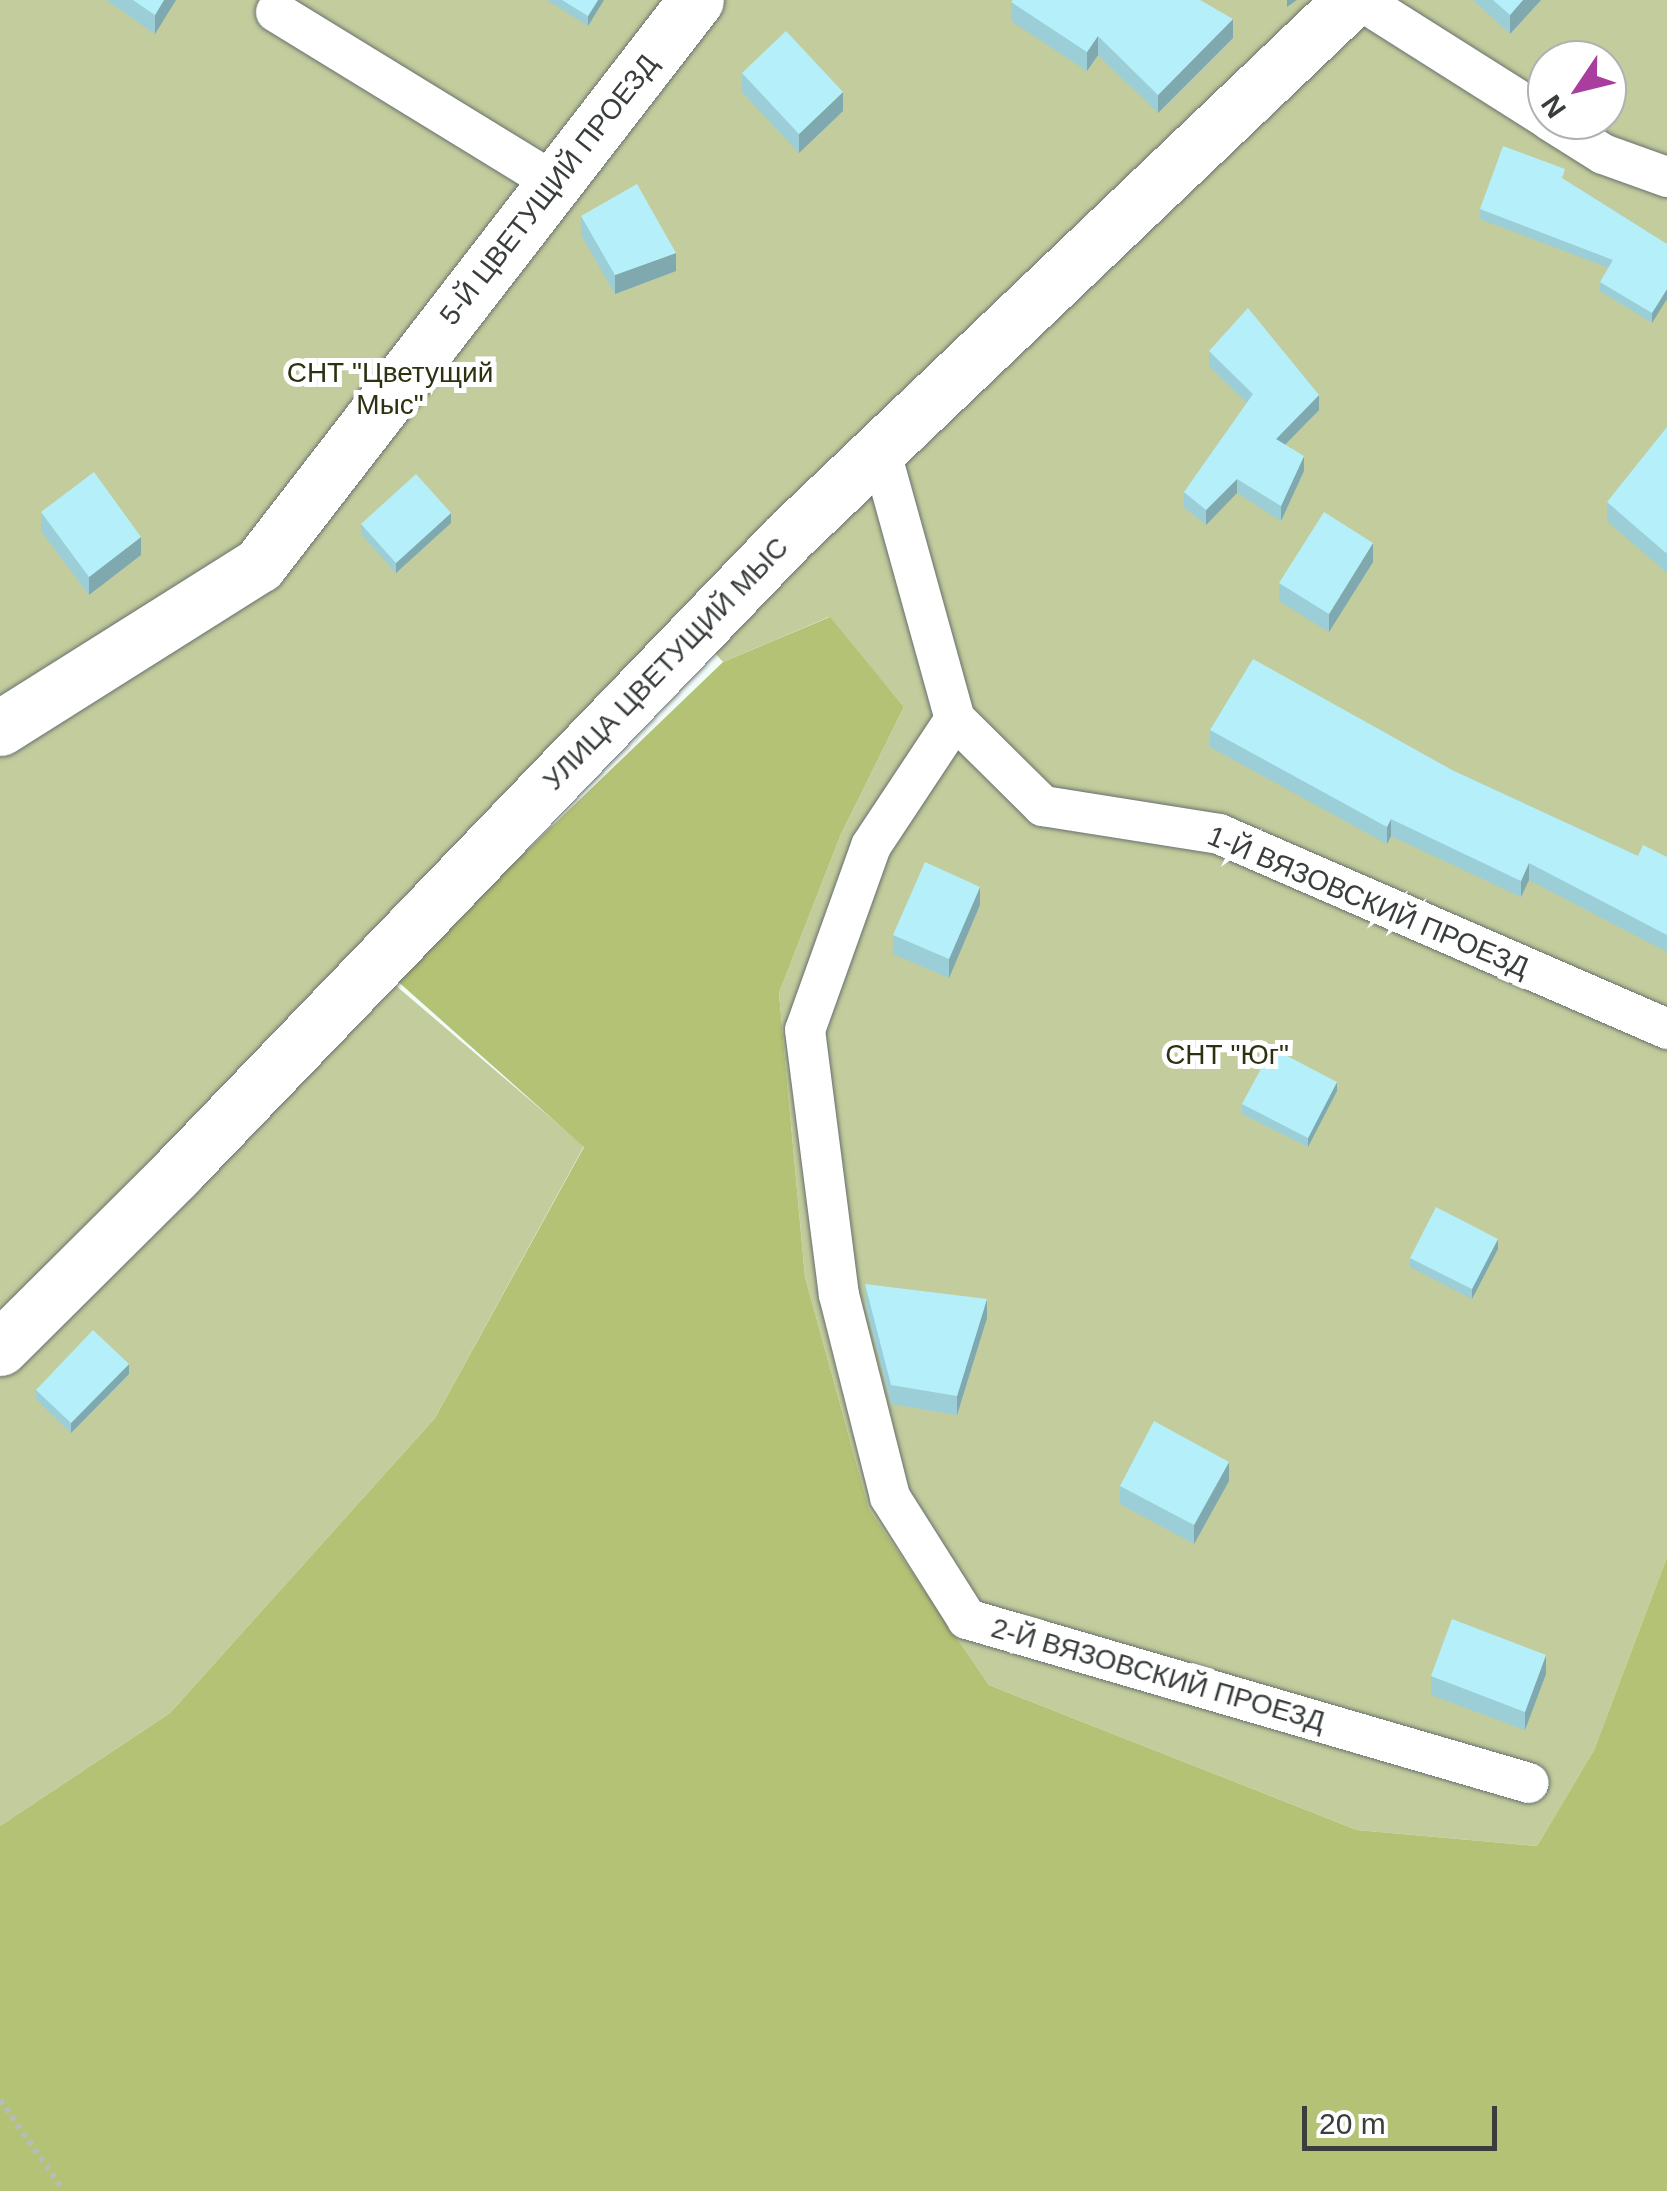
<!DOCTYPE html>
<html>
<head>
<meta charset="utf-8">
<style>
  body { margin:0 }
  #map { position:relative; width:1667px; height:2191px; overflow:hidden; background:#f2fcf9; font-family:Helvetica,sans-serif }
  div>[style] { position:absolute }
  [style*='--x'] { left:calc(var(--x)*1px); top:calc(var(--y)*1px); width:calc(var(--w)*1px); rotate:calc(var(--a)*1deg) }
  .green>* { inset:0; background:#c2cc9c }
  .forest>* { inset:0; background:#b4c275 }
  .path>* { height:6px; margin-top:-3px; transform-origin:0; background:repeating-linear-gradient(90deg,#b5bdbb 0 5px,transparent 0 10px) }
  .roads { filter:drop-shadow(0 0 2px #68706e) drop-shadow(0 0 2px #68706e) }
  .lane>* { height:40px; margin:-20px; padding:0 20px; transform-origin:20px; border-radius:20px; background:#fff }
  .street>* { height:55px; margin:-27.5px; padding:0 27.5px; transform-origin:27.5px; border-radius:27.5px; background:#fff }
  .wall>* { inset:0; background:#9cced7 }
  .shaded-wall>* { inset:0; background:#7fa8af }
  .building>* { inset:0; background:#b5f0fa }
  span { translate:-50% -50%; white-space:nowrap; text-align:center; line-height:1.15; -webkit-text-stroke:10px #fff; paint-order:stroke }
  .street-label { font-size:28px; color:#393d3c }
  .park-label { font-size:28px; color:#2c3110 }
  .north { position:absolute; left:1527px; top:40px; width:100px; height:100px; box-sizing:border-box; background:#fff; border:2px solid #b0b1b1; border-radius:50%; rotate:235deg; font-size:28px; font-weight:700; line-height:40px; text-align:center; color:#393d3c }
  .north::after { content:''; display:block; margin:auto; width:35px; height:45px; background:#a93e9e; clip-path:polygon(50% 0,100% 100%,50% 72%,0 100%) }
  .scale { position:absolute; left:1302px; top:2106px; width:195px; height:45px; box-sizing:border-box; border:5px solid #393d3c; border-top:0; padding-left:12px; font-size:30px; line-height:35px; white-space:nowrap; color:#393d3c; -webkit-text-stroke:8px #fff; paint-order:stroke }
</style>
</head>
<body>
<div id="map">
  <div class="green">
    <i style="clip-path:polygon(evenodd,0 0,1667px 0,1667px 1557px,1594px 1750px,1537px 1846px,1357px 1830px,989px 1685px,869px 1509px,805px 1277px,779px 993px,841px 834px,904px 707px,829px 617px,723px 662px,698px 634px,374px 967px,584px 1146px,435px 1418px,170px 1713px,0 1826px,0 0,1547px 60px,1607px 60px,1607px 120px,1547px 120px,1547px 60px)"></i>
  </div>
  <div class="forest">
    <i style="clip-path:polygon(830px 617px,904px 707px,841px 834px,779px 993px,805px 1277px,869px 1509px,989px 1685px,1357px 1830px,1537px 1846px,1594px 1750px,1667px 1557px,1667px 2191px,0 2191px,0 1826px,170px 1713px,435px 1418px,584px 1147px,394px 978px,723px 662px)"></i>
  </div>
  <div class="path">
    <i style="--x:0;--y:2100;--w:111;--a:54.9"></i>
  </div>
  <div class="roads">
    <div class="lane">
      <i style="--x:1360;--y:0;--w:221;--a:32.3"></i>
      <i style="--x:276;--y:12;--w:327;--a:31.5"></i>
      <i style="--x:1549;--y:120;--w:64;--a:32.2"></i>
      <i style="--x:1603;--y:154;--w:68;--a:19.8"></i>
      <i style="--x:880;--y:449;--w:280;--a:74.5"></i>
      <i style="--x:955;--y:719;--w:124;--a:44.7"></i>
      <i style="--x:1043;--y:806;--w:178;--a:9"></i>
      <i style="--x:1219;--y:834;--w:489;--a:23.5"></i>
      <i style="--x:955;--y:719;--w:152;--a:123.5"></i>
      <i style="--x:871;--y:846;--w:195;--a:109.7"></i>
      <i style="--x:805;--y:1030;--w:267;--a:82.7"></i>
      <i style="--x:839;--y:1295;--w:208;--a:75.8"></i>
      <i style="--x:890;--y:1497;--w:144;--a:57.7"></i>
      <i style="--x:967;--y:1619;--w:585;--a:16.27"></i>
    </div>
    <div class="street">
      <i style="--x:0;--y:728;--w:306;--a:-32.2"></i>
      <i style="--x:259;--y:565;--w:714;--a:-52.28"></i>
      <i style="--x:0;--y:1348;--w:250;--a:-44.8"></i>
      <i style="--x:177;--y:1172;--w:883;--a:-46.1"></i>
      <i style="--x:789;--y:536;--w:777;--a:-43.64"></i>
    </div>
  </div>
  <div class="wall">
    <i style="clip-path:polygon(106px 0,176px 0,155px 34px)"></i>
    <i style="clip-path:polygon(547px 0,604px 0,588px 26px)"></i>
    <i style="clip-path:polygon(1473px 0,1541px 0,1510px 34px)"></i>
    <i style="clip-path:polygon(1011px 2px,1233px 38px,1158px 113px,1098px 55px,1087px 71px,1011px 21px)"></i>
    <i style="clip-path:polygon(742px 73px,843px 111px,799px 153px,742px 92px)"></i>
    <i style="clip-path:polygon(1565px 180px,1667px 244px,1652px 323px,1600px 291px,1600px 282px,1609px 268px,1480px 219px,1480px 209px)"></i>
    <i style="clip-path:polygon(581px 216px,676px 271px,615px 294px,581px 235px)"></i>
    <i style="clip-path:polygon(1209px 351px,1319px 410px,1285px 444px,1304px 471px,1281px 521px,1237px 493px,1206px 525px,1184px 507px,1184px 492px,1247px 403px,1209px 366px)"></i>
    <i style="clip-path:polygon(1667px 427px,1667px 571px,1666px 572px,1607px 521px,1607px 502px)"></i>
    <i style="clip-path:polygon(41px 512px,141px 555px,89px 595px,41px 531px)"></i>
    <i style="clip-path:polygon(451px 523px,396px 573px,361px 534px,361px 524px)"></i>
    <i style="clip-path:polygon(1373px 562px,1329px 632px,1279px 601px,1279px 583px)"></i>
    <i style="clip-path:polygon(1210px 730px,1452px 770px,1638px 856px,1667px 857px,1667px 952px,1529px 880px,1521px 897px,1391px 836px,1387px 844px,1210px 747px)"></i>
    <i style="clip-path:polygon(980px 905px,949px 978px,893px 954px,893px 935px)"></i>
    <i style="clip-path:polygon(1337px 1091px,1308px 1147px,1242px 1114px,1242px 1104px)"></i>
    <i style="clip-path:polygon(1498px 1249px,1472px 1299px,1410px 1267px,1410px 1258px)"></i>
    <i style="clip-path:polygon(865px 1284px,987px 1318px,957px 1415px,891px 1404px,865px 1303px)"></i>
    <i style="clip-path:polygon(129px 1374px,71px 1433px,36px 1399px,36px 1390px)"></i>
    <i style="clip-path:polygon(1229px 1481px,1194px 1544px,1120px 1504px,1120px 1486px)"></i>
    <i style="clip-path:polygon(1546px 1674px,1525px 1730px,1431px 1695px,1431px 1676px)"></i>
  </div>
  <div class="shaded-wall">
    <i style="clip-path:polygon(164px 0,176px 0,155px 34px,155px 15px)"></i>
    <i style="clip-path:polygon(598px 0,604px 0,588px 26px,588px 16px)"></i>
    <i style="clip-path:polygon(1287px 0,1297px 0,1287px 7px)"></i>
    <i style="clip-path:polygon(1523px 0,1541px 0,1510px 34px,1510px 15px)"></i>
    <i style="clip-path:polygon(1233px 19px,1233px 38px,1158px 113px,1158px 95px)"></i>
    <i style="clip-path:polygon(1098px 36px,1098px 55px,1087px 71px,1087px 52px)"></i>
    <i style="clip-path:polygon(843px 92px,843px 111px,799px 153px,799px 134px)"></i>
    <i style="clip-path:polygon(676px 253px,676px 271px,615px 294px,615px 275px)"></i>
    <i style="clip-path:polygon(1667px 289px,1667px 299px,1652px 323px,1652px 313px)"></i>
    <i style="clip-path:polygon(1319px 395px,1319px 410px,1276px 454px,1276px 439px)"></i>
    <i style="clip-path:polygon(1304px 456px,1304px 471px,1281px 521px,1281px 506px)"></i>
    <i style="clip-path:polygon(1237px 479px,1237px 493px,1206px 525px,1206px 510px)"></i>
    <i style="clip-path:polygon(451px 513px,451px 523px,396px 573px,396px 563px)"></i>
    <i style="clip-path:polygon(141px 537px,141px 555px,89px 595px,89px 577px)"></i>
    <i style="clip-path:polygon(1373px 543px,1373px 562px,1329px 632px,1329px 614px)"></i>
    <i style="clip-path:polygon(1391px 819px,1391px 836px,1387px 844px,1387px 827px)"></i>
    <i style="clip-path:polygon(1529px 863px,1529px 880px,1521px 897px,1521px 881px)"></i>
    <i style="clip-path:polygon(980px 887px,980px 905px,949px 978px,949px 959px)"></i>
    <i style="clip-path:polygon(1337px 1082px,1337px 1091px,1308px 1147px,1308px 1138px)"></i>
    <i style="clip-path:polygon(1498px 1239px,1498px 1249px,1472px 1299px,1472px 1289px)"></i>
    <i style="clip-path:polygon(987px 1299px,987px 1318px,957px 1415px,957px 1396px)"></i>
    <i style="clip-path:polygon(129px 1364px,129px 1374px,71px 1433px,71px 1423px)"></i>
    <i style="clip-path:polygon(1229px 1462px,1229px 1481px,1194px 1544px,1194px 1525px)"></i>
    <i style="clip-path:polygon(1546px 1655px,1546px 1674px,1525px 1730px,1525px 1712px)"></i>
  </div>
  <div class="building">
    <i style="clip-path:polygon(133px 0,164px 0,155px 15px)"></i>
    <i style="clip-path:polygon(562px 0,598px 0,588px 16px)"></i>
    <i style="clip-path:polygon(1013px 0,1200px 0,1233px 19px,1158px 95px,1098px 36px,1087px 52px,1011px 2px)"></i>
    <i style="clip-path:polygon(1493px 0,1523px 0,1510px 15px)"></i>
    <i style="clip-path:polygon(786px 31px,843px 92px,799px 134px,742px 73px)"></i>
    <i style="clip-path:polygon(1503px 146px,1565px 169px,1562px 178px,1667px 244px,1667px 289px,1652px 313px,1600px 282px,1613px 260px,1480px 209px)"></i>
    <i style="clip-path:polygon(637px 184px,676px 253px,615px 275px,581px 216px)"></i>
    <i style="clip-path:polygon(1248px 308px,1319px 395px,1276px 439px,1304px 456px,1281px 506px,1237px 479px,1206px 510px,1184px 492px,1253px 394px,1209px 351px)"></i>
    <i style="clip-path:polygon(1667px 427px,1667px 552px,1666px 553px,1607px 502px)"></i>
    <i style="clip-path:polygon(94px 472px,141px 537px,89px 577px,41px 512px)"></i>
    <i style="clip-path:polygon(416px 474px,451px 513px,396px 563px,361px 524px)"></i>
    <i style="clip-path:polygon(1324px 512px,1373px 543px,1329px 614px,1279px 583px)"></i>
    <i style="clip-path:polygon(1253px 659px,1452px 770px,1638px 856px,1643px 845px,1667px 857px,1667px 935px,1529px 863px,1521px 881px,1391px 819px,1387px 827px,1210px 730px)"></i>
    <i style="clip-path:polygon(925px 862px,980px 887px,949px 959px,893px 935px)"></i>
    <i style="clip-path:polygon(1272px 1048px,1337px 1082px,1308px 1138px,1242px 1104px)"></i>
    <i style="clip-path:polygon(1436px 1207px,1498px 1239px,1472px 1289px,1410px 1258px)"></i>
    <i style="clip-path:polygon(865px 1284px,987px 1299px,957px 1396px,891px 1385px)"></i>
    <i style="clip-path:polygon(93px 1330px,129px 1364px,71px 1423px,36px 1390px)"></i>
    <i style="clip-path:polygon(1154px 1421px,1229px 1462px,1194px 1525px,1120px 1486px)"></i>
    <i style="clip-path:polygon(1452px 1619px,1546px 1655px,1525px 1712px,1431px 1676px)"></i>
  </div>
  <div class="street-label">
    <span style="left:549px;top:190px;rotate:-52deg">5-Й ЦВЕТУЩИЙ ПРОЕЗД</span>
    <span style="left:666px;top:664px;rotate:-46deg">УЛИЦА ЦВЕТУЩИЙ МЫС</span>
    <span style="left:1368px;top:902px;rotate:23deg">1-Й ВЯЗОВСКИЙ ПРОЕЗД</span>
    <span style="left:1158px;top:1675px;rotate:16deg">2-Й ВЯЗОВСКИЙ ПРОЕЗД</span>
  </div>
  <div class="park-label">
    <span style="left:390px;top:389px">СНТ "Цветущий<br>Мыс"</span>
    <span style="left:1227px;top:1055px">СНТ "Юг"</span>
  </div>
  <div class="north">N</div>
  <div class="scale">20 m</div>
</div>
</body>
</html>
